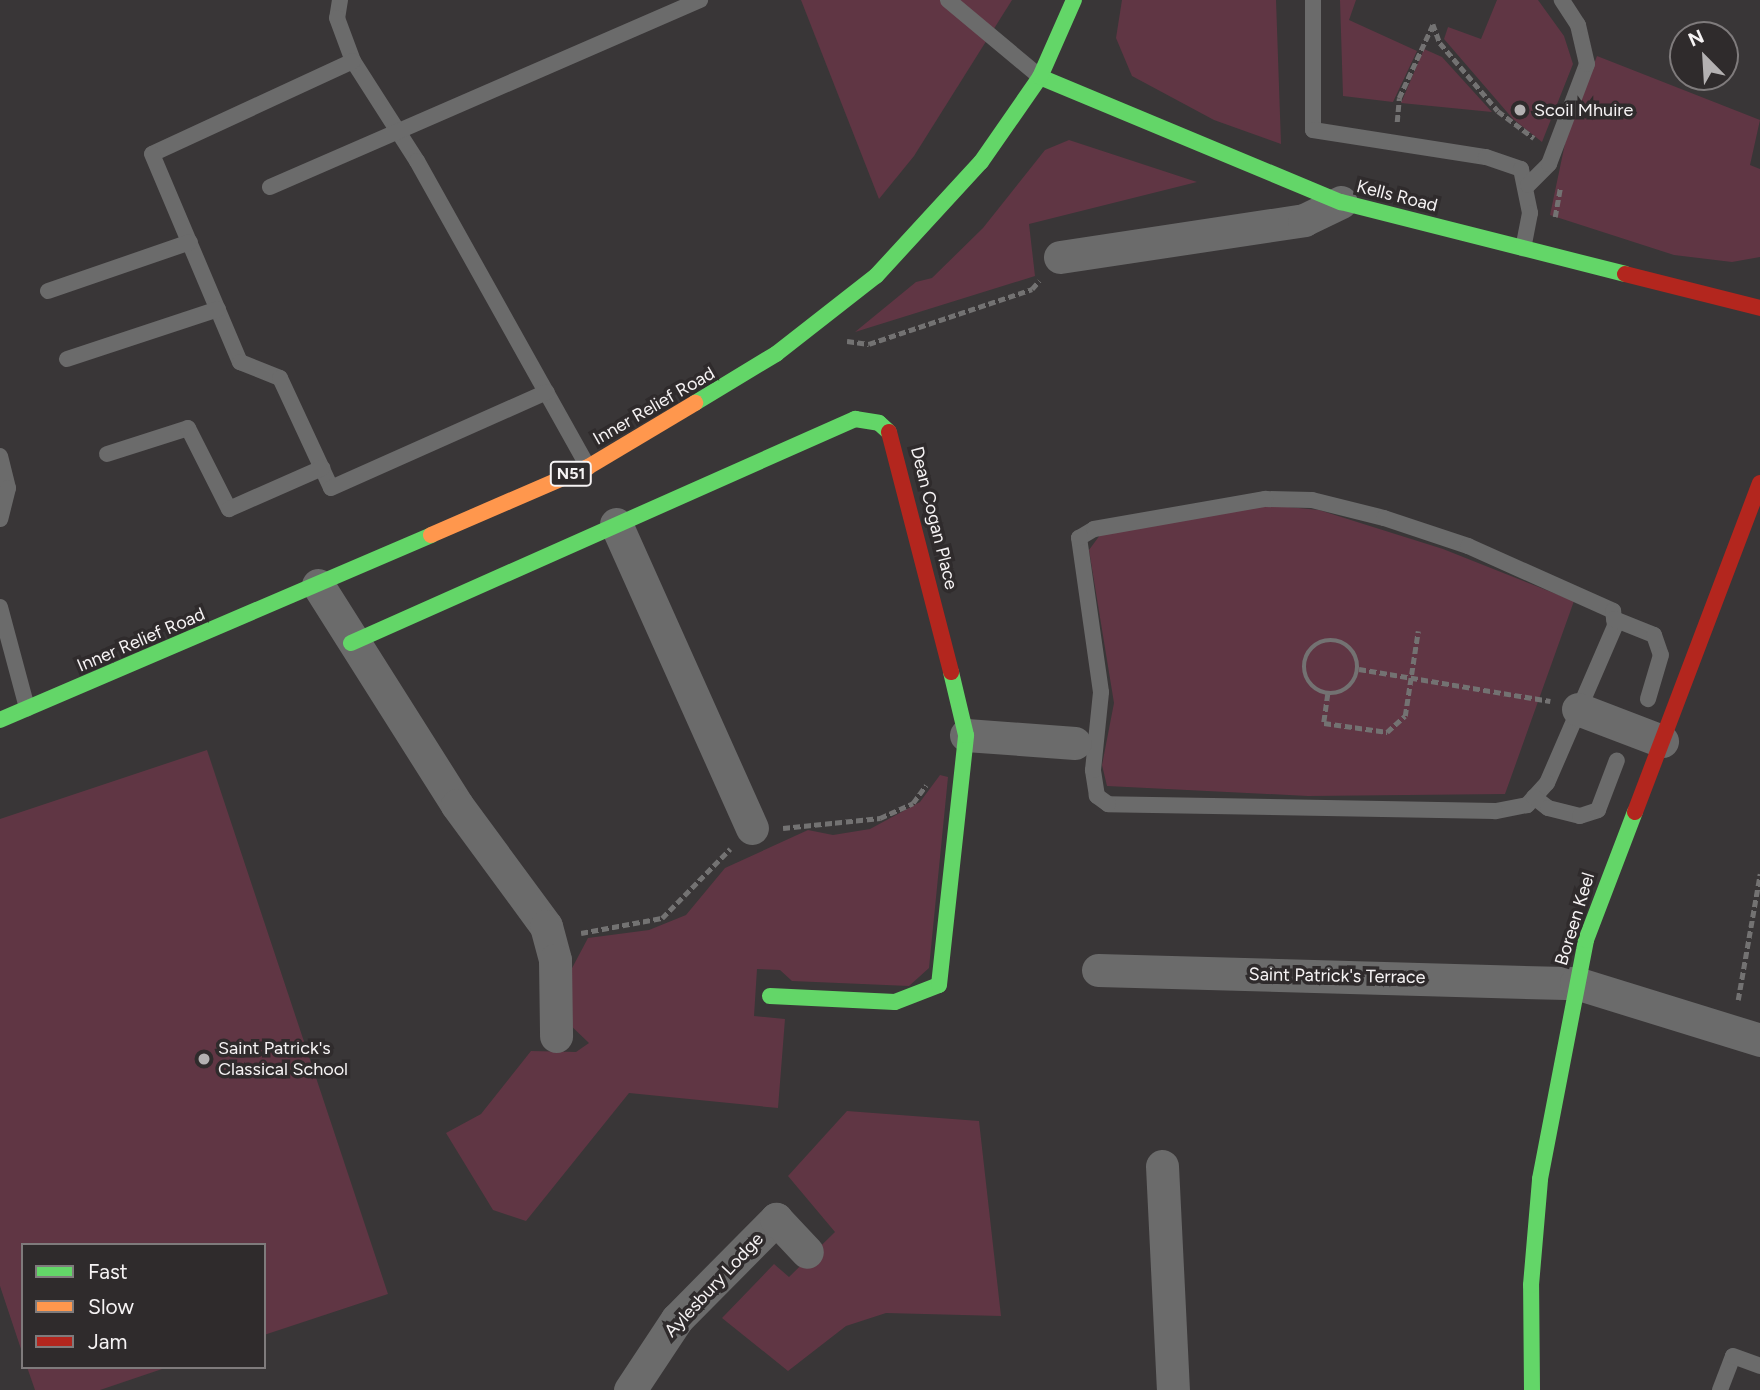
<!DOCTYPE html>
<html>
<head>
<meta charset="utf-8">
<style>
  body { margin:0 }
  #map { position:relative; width:1760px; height:1390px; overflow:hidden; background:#393637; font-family:Figtree,sans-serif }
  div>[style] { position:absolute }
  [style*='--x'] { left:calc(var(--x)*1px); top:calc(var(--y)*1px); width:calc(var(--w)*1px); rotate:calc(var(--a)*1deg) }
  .green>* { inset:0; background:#603644 }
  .path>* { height:4.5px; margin-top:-2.25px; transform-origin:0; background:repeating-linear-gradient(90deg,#737272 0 7px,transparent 0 10.5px) }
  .path>.ring { margin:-2.25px; padding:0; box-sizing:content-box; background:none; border:4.5px solid #737272; border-radius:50% }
  .lane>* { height:16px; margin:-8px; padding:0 8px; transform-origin:8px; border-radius:8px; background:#6b6b6b }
  .street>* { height:33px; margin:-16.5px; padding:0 16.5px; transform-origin:16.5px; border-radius:16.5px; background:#6b6b6b }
  .fast>* { height:16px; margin:-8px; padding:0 8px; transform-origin:8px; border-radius:8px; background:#63d668 }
  .slow>* { height:16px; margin:-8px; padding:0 8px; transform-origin:8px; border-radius:8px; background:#ff974d }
  .jam>* { height:16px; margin:-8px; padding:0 8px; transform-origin:8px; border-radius:8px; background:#b3261e }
  .dots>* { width:19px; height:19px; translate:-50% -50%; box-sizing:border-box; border:4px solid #2f2b2c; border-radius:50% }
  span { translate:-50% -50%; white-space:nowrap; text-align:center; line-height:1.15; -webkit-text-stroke:7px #2f2b2c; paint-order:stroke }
  .shield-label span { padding:2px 5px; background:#2f2b2c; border:2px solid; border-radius:5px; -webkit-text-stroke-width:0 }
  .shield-label { font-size:16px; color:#f6f3f4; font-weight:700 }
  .poi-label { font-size:18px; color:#f6f3f4 }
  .left { translate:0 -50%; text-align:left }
  .street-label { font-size:18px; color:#f6f3f4 }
  .legend { position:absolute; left:21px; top:1243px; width:245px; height:126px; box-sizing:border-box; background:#2f2b2c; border:2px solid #7f7b7c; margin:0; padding:9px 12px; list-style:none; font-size:21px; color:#f6f3f4 }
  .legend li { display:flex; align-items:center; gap:14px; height:35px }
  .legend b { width:35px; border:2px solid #7f7b7c }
  .north { position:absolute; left:1669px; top:21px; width:70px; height:70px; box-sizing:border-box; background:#2f2b2c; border:2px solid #7f7b7c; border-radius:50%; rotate:336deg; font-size:19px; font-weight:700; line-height:28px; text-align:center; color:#f6f3f4 }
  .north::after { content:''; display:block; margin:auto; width:24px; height:32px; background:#b4b1b2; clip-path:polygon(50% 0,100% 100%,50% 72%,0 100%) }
</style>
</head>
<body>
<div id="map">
  <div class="green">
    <i style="clip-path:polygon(801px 0,1012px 0,914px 156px,879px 199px)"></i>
    <i style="clip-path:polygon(1122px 0,1276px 0,1281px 144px,1214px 120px,1132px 76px,1116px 38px)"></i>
    <i style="clip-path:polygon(1340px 0,1356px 0,1349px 20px,1417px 51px,1393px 102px,1343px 96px)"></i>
    <i style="clip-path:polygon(1497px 0,1538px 0,1564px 36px,1573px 64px,1542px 142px,1513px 119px,1444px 39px,1448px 27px,1481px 39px)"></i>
    <i style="clip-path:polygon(1424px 49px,1442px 57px,1492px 112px,1401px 103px)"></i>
    <i style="clip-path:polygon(1597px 56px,1760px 120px,1750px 165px,1760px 169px,1760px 257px,1732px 262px,1674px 255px,1550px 215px,1567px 134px)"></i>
    <i style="clip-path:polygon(1069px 140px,1197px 182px,1029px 224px,1035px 276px,855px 332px,916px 282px,932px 278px,983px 228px,1045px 150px)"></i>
    <i style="clip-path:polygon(1268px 505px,1319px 510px,1443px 549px,1574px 601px,1505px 794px,1308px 796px,1107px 786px,1102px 765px,1114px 703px,1089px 550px,1100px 535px)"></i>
    <i style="clip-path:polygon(207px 750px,388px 1294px,264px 1335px,264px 1245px,23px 1245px,23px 1355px,0 1286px,0 819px)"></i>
    <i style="clip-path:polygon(940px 775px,948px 777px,929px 968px,909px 986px,792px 981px,780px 970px,757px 969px,754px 1016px,785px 1019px,778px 1108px,629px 1093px,526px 1221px,493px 1210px,446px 1133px,481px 1114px,531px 1051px,576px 1052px,589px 1043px,567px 1022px,562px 987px,588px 938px,649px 930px,686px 915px,725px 868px,808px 830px,833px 835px,870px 829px,920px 802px)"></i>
    <i style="clip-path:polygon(847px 1111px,979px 1121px,1001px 1316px,886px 1313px,846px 1326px,788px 1371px,722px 1318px,774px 1264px,789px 1277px,835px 1232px,788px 1176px)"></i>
    <i style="clip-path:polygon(27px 1367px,168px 1367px,100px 1390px,35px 1390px)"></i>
  </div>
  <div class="path">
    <i style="--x:1397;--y:122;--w:24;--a:-85"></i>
    <i style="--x:1399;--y:98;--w:81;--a:-65.3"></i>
    <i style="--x:1433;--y:24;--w:20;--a:70"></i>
    <i style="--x:1440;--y:43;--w:89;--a:49.5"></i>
    <i style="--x:1498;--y:111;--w:45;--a:36.9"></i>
    <i style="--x:1555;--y:217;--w:29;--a:-80"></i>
    <i style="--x:847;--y:341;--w:22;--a:8"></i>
    <i style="--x:869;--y:344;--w:172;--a:-18.6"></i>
    <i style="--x:1032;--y:289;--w:11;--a:-49"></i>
    <i class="ring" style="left:1304px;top:640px;width:49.5px;height:49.5px"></i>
    <i style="--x:1359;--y:669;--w:194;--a:9.5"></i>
    <i style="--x:1328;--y:694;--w:29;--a:98"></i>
    <i style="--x:1324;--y:723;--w:64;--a:8.1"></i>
    <i style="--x:1387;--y:732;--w:24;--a:-42"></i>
    <i style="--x:1405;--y:716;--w:86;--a:-81.3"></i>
    <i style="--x:783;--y:828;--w:98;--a:-5.9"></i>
    <i style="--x:880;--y:818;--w:36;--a:-24"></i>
    <i style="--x:913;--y:803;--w:22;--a:-54"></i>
    <i style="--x:581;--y:933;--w:82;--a:-10.5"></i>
    <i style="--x:662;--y:918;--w:97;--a:-45.4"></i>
    <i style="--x:1738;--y:1000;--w:128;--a:-80.1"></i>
  </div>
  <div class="lane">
    <i style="--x:340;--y:0;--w:18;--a:99"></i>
    <i style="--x:337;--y:18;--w:46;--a:69.6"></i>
    <i style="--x:353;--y:61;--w:119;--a:57.4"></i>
    <i style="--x:417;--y:161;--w:351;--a:60.8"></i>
    <i style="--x:948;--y:0;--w:120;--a:39.9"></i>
    <i style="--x:1313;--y:0;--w:130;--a:90"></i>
    <i style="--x:1313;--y:130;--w:175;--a:8.9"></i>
    <i style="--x:1486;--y:157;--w:37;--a:19"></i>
    <i style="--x:1521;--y:169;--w:45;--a:78.4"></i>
    <i style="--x:1530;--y:213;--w:36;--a:101"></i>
    <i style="--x:353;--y:61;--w:221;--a:155.2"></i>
    <i style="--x:152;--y:154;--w:226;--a:67.1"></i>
    <i style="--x:240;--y:362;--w:43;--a:21.8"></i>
    <i style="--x:280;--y:378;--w:121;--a:65.1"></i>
    <i style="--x:331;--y:488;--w:236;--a:-24"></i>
    <i style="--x:1528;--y:185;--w:30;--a:-45"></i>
    <i style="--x:1549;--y:164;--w:107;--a:-69.2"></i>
    <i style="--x:1587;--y:64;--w:40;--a:-103"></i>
    <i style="--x:1578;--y:25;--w:30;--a:-123"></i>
    <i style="--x:270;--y:187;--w:469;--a:-23.5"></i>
    <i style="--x:48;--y:291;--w:150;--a:-19"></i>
    <i style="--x:67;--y:359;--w:159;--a:-18.3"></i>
    <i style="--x:107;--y:454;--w:85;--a:-17.8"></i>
    <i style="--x:188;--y:428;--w:91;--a:63.2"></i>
    <i style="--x:229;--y:509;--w:102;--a:-23.8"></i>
    <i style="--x:0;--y:456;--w:33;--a:76"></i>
    <i style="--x:8;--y:488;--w:32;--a:104"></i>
    <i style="--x:1265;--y:499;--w:47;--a:1.2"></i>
    <i style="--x:1312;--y:500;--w:74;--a:14"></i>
    <i style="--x:1384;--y:518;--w:89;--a:18.4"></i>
    <i style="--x:1468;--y:546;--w:159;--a:24.1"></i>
    <i style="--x:1613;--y:611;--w:15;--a:82"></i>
    <i style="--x:1615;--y:626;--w:171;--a:113.4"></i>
    <i style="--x:1547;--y:783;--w:30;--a:132"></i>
    <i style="--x:1527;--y:805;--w:33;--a:169"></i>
    <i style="--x:1495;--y:811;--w:387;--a:-179"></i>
    <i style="--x:1108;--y:804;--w:14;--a:-144"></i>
    <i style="--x:1097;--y:796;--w:26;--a:-99"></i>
    <i style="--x:1093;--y:770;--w:78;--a:-84.1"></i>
    <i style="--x:1101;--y:692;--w:156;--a:-98.1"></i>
    <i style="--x:1079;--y:538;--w:17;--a:-31"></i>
    <i style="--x:1094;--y:529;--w:174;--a:-10"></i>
    <i style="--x:0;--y:607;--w:105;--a:75"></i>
    <i style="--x:1614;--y:619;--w:43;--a:21.8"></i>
    <i style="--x:1654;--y:635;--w:21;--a:71"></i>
    <i style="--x:1661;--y:655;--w:46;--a:106.5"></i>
    <i style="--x:1534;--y:797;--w:18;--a:38"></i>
    <i style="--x:1548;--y:808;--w:33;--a:14"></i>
    <i style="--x:1580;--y:816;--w:19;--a:-18"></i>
    <i style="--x:1598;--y:810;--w:53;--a:-69.2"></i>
    <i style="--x:1720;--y:1390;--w:36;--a:-69"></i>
    <i style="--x:1733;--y:1356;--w:29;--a:20"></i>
  </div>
  <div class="street">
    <i style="--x:1060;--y:257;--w:247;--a:-8.6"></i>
    <i style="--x:1304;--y:220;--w:41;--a:-25.9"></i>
    <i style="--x:616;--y:524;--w:333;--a:65.9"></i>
    <i style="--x:318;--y:585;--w:260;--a:57.7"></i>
    <i style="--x:457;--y:805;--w:150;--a:53.7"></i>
    <i style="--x:546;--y:926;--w:35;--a:75"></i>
    <i style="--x:555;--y:960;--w:76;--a:89.2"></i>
    <i style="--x:1578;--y:709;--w:90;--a:20.9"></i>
    <i style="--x:966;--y:735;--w:109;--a:4.2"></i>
    <i style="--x:1098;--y:970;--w:478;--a:1.6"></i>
    <i style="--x:1576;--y:983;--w:193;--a:17.2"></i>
    <i style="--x:1162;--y:1166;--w:224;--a:87.2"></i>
    <i style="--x:630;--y:1390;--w:85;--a:-56.5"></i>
    <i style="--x:677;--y:1319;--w:141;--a:-45.3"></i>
    <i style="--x:776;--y:1219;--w:45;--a:46.8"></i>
  </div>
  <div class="fast">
    <i style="--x:1040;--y:77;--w:326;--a:22.6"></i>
    <i style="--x:1341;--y:202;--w:293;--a:14.2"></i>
    <i style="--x:695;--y:403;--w:95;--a:-31.2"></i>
    <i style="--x:776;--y:354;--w:127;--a:-38"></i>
    <i style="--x:876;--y:276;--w:155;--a:-47.4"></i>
    <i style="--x:981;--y:162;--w:103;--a:-55.2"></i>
    <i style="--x:1040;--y:77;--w:84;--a:-66.2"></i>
    <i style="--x:351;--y:643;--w:552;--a:-23.96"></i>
    <i style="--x:855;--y:419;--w:24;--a:9"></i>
    <i style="--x:879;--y:423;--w:13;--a:42"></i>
    <i style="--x:0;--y:720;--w:469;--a:-23.2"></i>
    <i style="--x:770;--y:996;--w:125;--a:2.7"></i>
    <i style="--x:895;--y:1002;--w:47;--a:-21.1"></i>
    <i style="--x:939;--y:985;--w:251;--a:-83.8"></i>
    <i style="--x:966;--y:735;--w:65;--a:-103.4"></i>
    <i style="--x:1532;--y:1390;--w:105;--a:-90.5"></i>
    <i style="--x:1531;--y:1285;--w:106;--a:-85.1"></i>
    <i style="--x:1540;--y:1179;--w:243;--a:-79.1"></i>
    <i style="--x:1586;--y:940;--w:137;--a:-69.1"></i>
  </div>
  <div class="slow">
    <i style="--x:431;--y:535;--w:171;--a:-23.4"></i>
    <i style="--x:588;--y:467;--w:125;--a:-30.9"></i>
  </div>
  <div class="jam">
    <i style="--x:1625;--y:274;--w:139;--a:14.1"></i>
    <i style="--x:889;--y:432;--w:248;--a:75.5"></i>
    <i style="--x:1635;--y:812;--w:352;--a:-69.2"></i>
  </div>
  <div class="dots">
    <i style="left:1520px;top:110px;background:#b4b1b2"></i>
    <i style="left:204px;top:1059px;background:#b4b1b2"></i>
  </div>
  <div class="shield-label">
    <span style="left:571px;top:474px">N51</span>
  </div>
  <div class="poi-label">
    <span class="left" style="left:1534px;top:110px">Scoil Mhuire</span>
    <span class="left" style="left:218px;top:1059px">Saint Patrick's<br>Classical School</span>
  </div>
  <div class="street-label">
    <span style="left:1397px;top:196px;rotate:14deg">Kells Road</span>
    <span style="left:654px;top:406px;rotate:-30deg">Inner Relief Road</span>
    <span style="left:934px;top:518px;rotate:76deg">Dean Cogan Place</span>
    <span style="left:141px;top:640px;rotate:-23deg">Inner Relief Road</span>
    <span style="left:1575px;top:919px;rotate:-73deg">Boreen Keel</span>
    <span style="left:1337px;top:976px;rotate:1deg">Saint Patrick's Terrace</span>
    <span style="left:714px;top:1285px;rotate:-47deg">Aylesbury Lodge</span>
  </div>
  <ul class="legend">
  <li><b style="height:9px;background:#63d668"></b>Fast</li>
  <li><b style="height:9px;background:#ff974d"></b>Slow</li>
  <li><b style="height:9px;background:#b3261e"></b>Jam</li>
  </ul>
  <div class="north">N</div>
</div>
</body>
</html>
